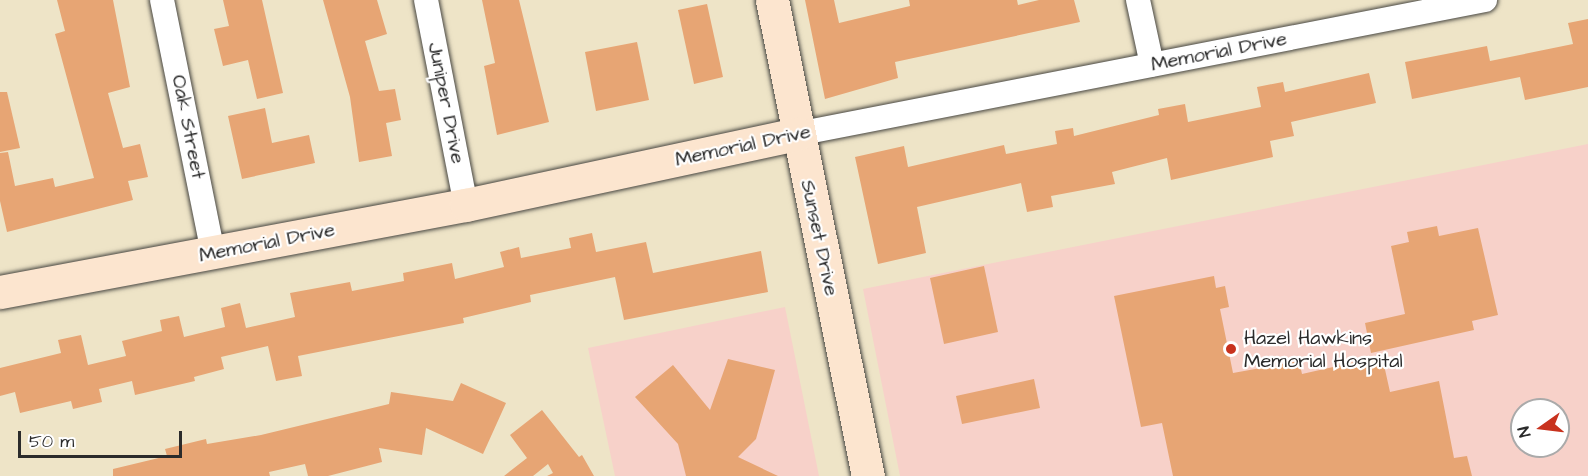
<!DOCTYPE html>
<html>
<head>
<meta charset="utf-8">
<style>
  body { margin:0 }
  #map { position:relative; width:1588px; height:476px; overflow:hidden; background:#eee4c7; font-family:"Architects Daughter",sans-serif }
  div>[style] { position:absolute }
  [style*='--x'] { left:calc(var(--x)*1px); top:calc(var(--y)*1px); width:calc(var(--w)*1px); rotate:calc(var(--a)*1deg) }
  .built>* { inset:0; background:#f7d1c9 }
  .building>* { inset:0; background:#e7a574 }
  .roads { filter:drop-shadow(0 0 2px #484742) drop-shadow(0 0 2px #484742) }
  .street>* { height:24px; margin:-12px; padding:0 12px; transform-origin:12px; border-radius:12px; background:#fff }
  .secondary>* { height:33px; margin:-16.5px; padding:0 16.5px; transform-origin:16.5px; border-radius:16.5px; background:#fce5cf }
  .dots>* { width:16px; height:16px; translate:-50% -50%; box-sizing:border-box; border:3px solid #fff; border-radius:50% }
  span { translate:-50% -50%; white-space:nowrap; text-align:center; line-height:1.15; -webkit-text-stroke:4.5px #fff; paint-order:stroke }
  .street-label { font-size:20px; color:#2b2b2b }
  .poi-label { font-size:20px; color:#2b2b2b }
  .left { translate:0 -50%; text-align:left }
  .north { position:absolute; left:1510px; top:398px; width:60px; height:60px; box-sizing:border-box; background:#fff; border:2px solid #aaa; border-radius:50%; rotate:256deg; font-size:16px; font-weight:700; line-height:24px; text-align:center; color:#2b2b2b }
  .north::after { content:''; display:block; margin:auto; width:21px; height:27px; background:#c8321e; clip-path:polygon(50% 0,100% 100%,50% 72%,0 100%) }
  .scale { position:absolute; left:18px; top:431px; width:164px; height:27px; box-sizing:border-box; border:3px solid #2b2b2b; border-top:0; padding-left:8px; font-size:18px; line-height:21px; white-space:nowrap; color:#2b2b2b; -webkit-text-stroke:4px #fff; paint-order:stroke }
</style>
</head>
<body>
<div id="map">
  <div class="built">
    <i style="clip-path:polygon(evenodd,1588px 144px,1588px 476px,900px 476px,863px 289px,1588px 144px,1522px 410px,1558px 410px,1558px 446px,1522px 446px,1522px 410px)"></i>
    <i style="clip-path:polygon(785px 307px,819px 476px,615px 476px,588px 348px)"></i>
  </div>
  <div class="building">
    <i style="clip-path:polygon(57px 0,113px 0,130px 87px,108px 93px,123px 148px,140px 144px,148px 177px,128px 181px,133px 200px,7px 232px,0 201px,0 153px,8px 152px,15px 186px,53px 178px,55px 187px,94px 178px,55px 34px,65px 31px)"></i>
    <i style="clip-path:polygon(223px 0,262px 0,283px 93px,257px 99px,248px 60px,223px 66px,214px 29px,229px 26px)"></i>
    <i style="clip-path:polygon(323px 0,377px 0,387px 34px,365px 41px,379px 91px,395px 89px,401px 120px,386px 123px,392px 156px,359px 162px,350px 97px)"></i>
    <i style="clip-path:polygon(482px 0,519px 0,549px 122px,497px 135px,484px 66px,495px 63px)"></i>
    <i style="clip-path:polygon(805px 0,834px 0,839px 23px,910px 6px,909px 0,1017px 0,1018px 5px,1039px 0,1074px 0,1080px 22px,895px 62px,898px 78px,825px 99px)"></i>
    <i style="clip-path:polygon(707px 4px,723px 77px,694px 84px,678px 10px)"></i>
    <i style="clip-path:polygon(1588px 19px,1588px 87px,1525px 100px,1520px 77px,1412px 99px,1405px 62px,1487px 46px,1490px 61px,1573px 44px,1568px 23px)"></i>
    <i style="clip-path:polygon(637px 42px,649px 100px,596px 111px,585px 52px)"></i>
    <i style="clip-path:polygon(1369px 73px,1376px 103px,1291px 122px,1294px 136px,1270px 141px,1273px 157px,1171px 180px,1167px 158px,1112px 172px,1115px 184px,1051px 196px,1053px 207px,1027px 212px,1021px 183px,917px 207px,926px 253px,878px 264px,855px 157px,904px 146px,908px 167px,1004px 145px,1006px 154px,1057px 144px,1055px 131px,1073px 128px,1074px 136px,1159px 115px,1158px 109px,1185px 104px,1188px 122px,1261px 107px,1257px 87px,1283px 82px,1285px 92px)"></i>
    <i style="clip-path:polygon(0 92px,7px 92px,20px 148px,0 152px)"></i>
    <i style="clip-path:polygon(265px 108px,272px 143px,309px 135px,315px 163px,242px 179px,228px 116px)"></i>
    <i style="clip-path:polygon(1437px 226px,1439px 236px,1478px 228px,1498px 315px,1472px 321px,1474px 330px,1371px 353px,1365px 323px,1405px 314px,1391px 246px,1409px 242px,1407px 232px)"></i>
    <i style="clip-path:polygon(592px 233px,596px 252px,646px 242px,653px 273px,761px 251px,768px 292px,624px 320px,615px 277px,530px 295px,531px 302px,463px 318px,464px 323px,298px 356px,302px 376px,276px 381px,268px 346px,221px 357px,224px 369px,194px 377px,195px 381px,135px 395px,132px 381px,99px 389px,102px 402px,73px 409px,71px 401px,20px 413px,15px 392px,0 396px,0 368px,61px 353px,58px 340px,81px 335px,88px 365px,126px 356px,122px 341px,162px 331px,160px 320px,179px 316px,184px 337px,225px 327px,221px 308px,240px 303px,246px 328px,295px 317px,290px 293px,350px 282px,352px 291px,404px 281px,403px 273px,452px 263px,455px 279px,504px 267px,500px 252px,519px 247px,521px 258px,571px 248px,569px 238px)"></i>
    <i style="clip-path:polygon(984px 266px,998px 332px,944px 344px,930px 278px)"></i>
    <i style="clip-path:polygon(1214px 276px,1216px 288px,1225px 286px,1229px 307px,1220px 309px,1233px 373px,1299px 361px,1302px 374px,1382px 356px,1390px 392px,1439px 381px,1454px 458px,1467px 456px,1472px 476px,1173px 476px,1162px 423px,1141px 427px,1114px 296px)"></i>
    <i style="clip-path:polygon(728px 359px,775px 370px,756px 439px,738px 457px,778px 476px,686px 476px,678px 444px,635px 397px,673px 365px,710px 410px)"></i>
    <i style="clip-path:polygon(1034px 379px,1040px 408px,962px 424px,956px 396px)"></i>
    <i style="clip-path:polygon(461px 383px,506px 403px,483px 454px,426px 428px,422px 455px,379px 448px,382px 462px,328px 476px,308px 476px,305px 464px,269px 472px,270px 476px,113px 476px,113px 469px,167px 456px,165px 449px,206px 439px,207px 444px,261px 435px,389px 404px,391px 392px,453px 401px)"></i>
    <i style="clip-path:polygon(542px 410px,579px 457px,582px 455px,594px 476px,547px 476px,553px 473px,548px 464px,533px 476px,504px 476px,527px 458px,510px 435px)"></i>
  </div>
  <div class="roads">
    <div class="street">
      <i style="--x:162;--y:0;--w:259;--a:78.6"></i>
      <i style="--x:426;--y:0;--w:209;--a:79"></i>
      <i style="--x:1138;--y:0;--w:66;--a:77.8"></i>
      <i style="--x:797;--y:134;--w:701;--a:-11.02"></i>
    </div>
    <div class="secondary">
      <i style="--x:772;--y:0;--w:486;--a:78.6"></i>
      <i style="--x:0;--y:292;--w:474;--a:-10.6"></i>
      <i style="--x:466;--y:205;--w:339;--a:-12.1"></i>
    </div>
  </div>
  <div class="dots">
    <i style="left:1231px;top:349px;background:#c8321e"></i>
  </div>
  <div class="street-label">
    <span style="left:1219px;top:52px;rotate:-11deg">Memorial Drive</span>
    <span style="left:446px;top:103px;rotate:79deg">Juniper Drive</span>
    <span style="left:188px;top:127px;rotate:79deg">Oak Street</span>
    <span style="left:743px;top:146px;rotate:-12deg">Memorial Drive</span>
    <span style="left:819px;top:238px;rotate:78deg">Sunset Drive</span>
    <span style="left:267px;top:243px;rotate:-11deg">Memorial Drive</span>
  </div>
  <div class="poi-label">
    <span class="left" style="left:1244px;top:350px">Hazel Hawkins<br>Memorial Hospital</span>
  </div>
  <div class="north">N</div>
  <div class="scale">50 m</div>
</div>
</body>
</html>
